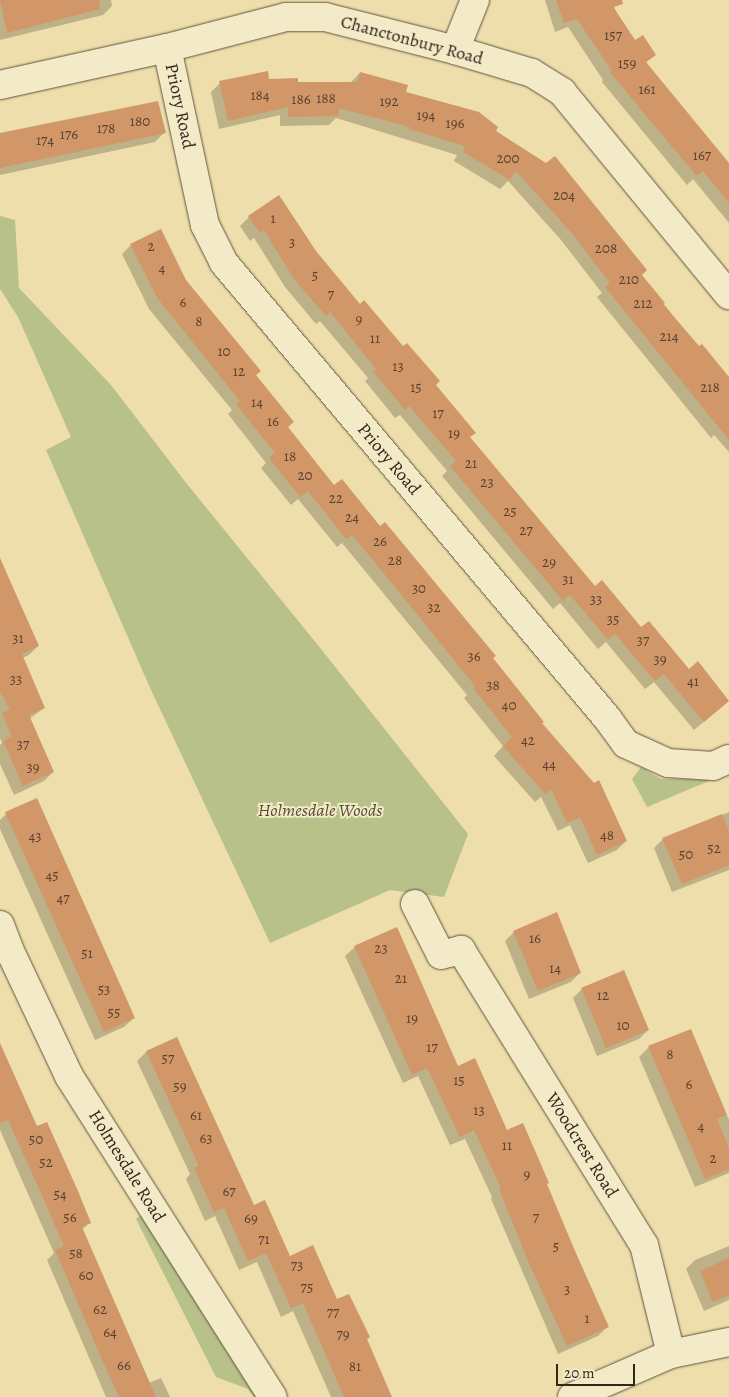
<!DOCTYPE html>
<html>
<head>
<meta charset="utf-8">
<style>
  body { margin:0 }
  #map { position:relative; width:729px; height:1397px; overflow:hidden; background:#eddeab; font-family:Alegreya,serif }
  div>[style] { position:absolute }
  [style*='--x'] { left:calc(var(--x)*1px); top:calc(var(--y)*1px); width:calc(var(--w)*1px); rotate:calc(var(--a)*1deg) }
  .green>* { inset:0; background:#b7c189 }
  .shadow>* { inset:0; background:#0003 }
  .building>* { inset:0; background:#d19769 }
  .roads { filter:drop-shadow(0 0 1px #63533e) drop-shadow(0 0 1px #63533e) }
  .minor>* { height:28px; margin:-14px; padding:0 14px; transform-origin:14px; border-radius:14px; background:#f3eac8 }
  span { translate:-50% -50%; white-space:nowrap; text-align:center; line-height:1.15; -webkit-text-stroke:4px #f3eac8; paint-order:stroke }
  .number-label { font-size:15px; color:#5c422e }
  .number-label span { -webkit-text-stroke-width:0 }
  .street-label { font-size:18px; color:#35251a }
  .park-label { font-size:18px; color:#564c36; font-style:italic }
  .scale { position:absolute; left:556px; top:1364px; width:79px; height:22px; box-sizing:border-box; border:2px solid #35251a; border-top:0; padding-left:6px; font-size:15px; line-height:18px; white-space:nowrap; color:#35251a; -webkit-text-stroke:4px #f3eac8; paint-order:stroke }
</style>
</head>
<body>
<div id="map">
  <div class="green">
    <i style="clip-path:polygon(0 216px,15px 220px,19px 288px,111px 385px,187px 484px,317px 644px,468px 834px,444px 897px,390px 890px,270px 943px,151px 690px,46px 450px,71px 437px,18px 317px,0 289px)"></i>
    <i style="clip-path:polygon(641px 767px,661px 779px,716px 778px,647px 807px,632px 779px)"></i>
    <i style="clip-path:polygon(142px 1214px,261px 1397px,254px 1397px,248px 1389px,216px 1377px,136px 1219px)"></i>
  </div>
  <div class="shadow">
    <i style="clip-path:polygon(0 0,111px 0,112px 6px,103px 15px,0 40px)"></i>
    <i style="clip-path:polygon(545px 0,611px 0,615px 12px,635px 42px,654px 55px,645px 63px,729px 165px,729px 223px,693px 179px,687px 185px,602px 82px,603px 80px,568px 27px,555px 32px)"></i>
    <i style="clip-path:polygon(360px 73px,494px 132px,641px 275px,729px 387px,729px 452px,714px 435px,711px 438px,597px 297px,602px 293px,561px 240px,508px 181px,500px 189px,454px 161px,457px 155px,336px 118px,329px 125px,280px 126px,280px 115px,219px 129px,211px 92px,220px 83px,268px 80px,297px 84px,350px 83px)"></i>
    <i style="clip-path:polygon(164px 133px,155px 142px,0 175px,0 134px)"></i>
    <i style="clip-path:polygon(249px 217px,315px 252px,360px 305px,434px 385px,469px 438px,595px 588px,689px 671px,698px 663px,728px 700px,719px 709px,694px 730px,654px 682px,645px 689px,606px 642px,598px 649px,560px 603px,553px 609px,442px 476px,447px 471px,400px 415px,395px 418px,365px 381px,368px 378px,320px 321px,316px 324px,285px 287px,254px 238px,250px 241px,240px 226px)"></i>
    <i style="clip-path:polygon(131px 245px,185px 280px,255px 375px,287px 427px,334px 487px,491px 659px,626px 841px,617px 850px,588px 863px,570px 825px,558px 831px,541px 797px,535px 802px,494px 756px,503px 746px,464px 698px,467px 695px,342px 543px,337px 547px,298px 499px,291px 505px,261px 468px,266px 463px,228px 414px,232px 410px,149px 309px,122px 254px)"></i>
    <i style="clip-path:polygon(0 562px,38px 646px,29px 655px,0 668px)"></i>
    <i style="clip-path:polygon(0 676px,44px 708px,29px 719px,53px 772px,44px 781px,14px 795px,0 764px,0 745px,2px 743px,0 738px)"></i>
    <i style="clip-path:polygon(729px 812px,729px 870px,672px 892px,654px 848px,663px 839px)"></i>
    <i style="clip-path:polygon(6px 814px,134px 1018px,124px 1027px,95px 1040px,0 829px,0 820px)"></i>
    <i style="clip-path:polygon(514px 932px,580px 973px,571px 982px,529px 999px,505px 941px)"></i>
    <i style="clip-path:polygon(355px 947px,458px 1067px,546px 1185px,608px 1326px,598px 1336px,558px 1354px,491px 1199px,492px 1197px,465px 1139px,450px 1145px,418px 1076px,403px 1083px,345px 956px)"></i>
    <i style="clip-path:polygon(582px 989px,648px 1030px,639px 1039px,597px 1056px,573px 998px)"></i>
    <i style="clip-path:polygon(690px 1030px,729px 1120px,729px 1173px,695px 1187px,639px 1057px,648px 1048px)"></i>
    <i style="clip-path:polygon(176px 1039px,253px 1207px,289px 1257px,336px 1301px,366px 1339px,390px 1397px,331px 1397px,293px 1311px,281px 1317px,257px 1262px,239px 1270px,215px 1216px,205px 1221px,186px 1179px,190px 1174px,137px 1061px,146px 1052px)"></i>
    <i style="clip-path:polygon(0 1044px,37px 1128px,90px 1222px,82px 1230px,149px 1383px,161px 1378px,170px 1397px,106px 1397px,47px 1260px,54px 1253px,0 1130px)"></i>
    <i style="clip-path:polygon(729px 1246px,729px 1300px,704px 1311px,686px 1269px,695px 1260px)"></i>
  </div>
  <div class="building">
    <i style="clip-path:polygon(0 0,99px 0,100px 9px,7px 33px)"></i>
    <i style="clip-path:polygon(556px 0,622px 0,623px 4px,614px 7px,616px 11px,635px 40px,643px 35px,656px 55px,646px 62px,729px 163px,729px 203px,703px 171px,697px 176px,657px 129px,610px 72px,612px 71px,577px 19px,564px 23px)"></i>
    <i style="clip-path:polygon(268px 71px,269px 79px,298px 78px,298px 82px,357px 82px,360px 72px,408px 85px,406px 92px,479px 112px,498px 127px,496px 131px,546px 163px,555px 156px,647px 270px,642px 275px,665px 303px,663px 304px,699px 346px,702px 344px,729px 377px,729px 440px,605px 287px,610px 283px,570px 231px,516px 171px,510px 180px,463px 152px,465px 146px,409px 129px,410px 127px,339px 108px,339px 116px,288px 117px,288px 107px,228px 121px,219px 81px)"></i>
    <i style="clip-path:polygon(158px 101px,166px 133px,0 168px,0 133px)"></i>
    <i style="clip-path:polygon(279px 195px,316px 251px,360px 304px,364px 300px,403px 346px,407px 343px,440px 381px,436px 385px,476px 433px,470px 437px,595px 586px,602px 580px,641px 627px,649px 621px,689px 669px,698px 661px,729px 701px,704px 722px,664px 674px,655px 681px,615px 634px,608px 640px,570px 595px,563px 601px,450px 466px,456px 461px,409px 406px,405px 410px,373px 371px,376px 369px,330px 312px,326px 316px,294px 279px,264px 230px,260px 233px,248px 216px)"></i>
    <i style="clip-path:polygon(161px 229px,186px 280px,261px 371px,256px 375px,294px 422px,288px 427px,334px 485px,342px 479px,380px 526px,385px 522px,496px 656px,493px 658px,544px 722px,542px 723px,594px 783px,599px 780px,627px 841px,597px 855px,580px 817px,567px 823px,551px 789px,545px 794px,503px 746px,512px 737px,473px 688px,475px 686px,391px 582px,352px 535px,346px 539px,308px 491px,300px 497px,269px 458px,275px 453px,236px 404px,240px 401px,158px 299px,130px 244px)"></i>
    <i style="clip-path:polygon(0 558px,39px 646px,22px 654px,45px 708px,29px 715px,54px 772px,23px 786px,3px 741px,12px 737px,2px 713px,10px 710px,0 691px)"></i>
    <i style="clip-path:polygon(37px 798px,135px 1018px,104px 1032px,5px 812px)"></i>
    <i style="clip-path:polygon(722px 814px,729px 832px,729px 865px,682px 884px,662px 838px)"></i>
    <i style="clip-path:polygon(557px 912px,581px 973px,538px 991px,513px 931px)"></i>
    <i style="clip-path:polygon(397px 927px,458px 1066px,475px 1058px,507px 1130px,523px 1123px,549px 1183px,547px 1184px,577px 1256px,609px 1327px,567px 1346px,528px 1261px,499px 1189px,501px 1188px,474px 1130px,460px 1137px,427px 1068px,412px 1075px,354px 946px)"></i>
    <i style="clip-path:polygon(624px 970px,649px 1030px,606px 1048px,581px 988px)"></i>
    <i style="clip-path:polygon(691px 1029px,727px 1115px,717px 1119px,729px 1148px,729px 1169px,705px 1179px,648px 1046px)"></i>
    <i style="clip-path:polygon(177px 1037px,254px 1205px,265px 1200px,290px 1256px,313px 1245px,337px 1299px,349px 1294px,370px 1337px,367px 1339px,392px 1397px,344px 1397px,303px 1303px,291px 1308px,266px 1253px,248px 1261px,224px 1208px,214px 1212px,194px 1168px,199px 1166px,146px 1051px)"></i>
    <i style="clip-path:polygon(0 1043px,37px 1126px,47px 1122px,78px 1191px,91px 1223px,82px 1227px,156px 1397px,119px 1397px,103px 1362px,55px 1250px,64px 1246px,40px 1191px,8px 1120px,0 1123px)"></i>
    <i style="clip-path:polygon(729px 1258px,729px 1295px,713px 1302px,700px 1271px)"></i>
  </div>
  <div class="roads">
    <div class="minor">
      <i style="--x:167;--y:48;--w:181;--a:77.9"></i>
      <i style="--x:205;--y:225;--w:42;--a:63.4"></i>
      <i style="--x:224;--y:263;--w:595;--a:49.91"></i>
      <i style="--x:607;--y:718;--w:32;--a:54"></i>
      <i style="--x:626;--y:744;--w:46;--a:24.3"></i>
      <i style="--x:668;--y:763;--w:45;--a:3.8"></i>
      <i style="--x:713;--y:766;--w:17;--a:-24"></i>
      <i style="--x:455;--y:50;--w:54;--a:-68.2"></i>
      <i style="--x:0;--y:85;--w:171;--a:-12.5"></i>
      <i style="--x:167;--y:48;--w:123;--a:-14.6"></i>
      <i style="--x:286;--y:17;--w:39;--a:0"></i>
      <i style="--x:325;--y:17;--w:134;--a:14.2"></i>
      <i style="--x:455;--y:50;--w:80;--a:16.6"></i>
      <i style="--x:532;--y:73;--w:36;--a:32"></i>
      <i style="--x:562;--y:92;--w:263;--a:50.6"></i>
      <i style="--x:415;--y:904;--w:57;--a:63"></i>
      <i style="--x:441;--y:955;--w:21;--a:-14"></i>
      <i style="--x:461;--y:950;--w:347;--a:58.2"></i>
      <i style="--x:644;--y:1245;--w:112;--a:76.1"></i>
      <i style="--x:0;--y:925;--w:26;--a:69"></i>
      <i style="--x:9;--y:949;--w:140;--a:64.7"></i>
      <i style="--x:69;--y:1076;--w:380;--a:57.6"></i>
      <i style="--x:572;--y:1397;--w:108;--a:-23.5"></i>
      <i style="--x:671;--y:1354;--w:59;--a:-11.7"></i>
    </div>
  </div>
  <div class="number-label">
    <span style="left:613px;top:36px">157</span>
    <span style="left:627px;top:64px">159</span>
    <span style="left:647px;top:90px">161</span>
    <span style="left:260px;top:96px">184</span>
    <span style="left:326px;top:99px">188</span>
    <span style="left:301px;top:100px">186</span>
    <span style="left:389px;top:102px">192</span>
    <span style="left:426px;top:116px">194</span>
    <span style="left:140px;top:122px">180</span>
    <span style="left:455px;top:124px">196</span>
    <span style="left:106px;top:129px">178</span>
    <span style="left:69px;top:135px">176</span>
    <span style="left:45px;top:141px">174</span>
    <span style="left:702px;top:156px">167</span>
    <span style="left:508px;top:159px">200</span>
    <span style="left:564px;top:196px">204</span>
    <span style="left:273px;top:219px">1</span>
    <span style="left:292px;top:243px">3</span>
    <span style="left:151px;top:247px">2</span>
    <span style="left:606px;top:249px">208</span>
    <span style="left:162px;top:269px">4</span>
    <span style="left:315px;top:276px">5</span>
    <span style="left:629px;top:280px">210</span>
    <span style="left:331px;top:295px">7</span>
    <span style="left:183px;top:303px">6</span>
    <span style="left:643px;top:304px">212</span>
    <span style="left:359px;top:320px">9</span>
    <span style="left:199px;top:322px">8</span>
    <span style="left:669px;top:337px">214</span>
    <span style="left:375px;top:339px">11</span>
    <span style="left:224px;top:352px">10</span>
    <span style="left:398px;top:367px">13</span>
    <span style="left:239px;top:372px">12</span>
    <span style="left:416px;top:388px">15</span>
    <span style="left:710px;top:388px">218</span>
    <span style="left:257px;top:403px">14</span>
    <span style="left:438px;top:414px">17</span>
    <span style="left:273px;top:422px">16</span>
    <span style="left:454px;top:434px">19</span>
    <span style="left:290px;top:457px">18</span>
    <span style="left:471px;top:464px">21</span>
    <span style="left:305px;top:476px">20</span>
    <span style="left:487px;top:483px">23</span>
    <span style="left:336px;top:499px">22</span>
    <span style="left:510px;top:512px">25</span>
    <span style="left:352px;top:518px">24</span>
    <span style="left:526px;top:531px">27</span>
    <span style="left:380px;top:542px">26</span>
    <span style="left:395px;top:561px">28</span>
    <span style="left:549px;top:563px">29</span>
    <span style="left:568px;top:580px">31</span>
    <span style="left:419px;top:589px">30</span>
    <span style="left:596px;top:600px">33</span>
    <span style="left:434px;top:608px">32</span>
    <span style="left:613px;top:620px">35</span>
    <span style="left:18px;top:639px">31</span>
    <span style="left:643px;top:641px">37</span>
    <span style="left:474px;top:657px">36</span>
    <span style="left:660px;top:660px">39</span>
    <span style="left:16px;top:680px">33</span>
    <span style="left:693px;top:682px">41</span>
    <span style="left:493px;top:686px">38</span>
    <span style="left:509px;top:706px">40</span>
    <span style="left:528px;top:741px">42</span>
    <span style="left:23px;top:745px">37</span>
    <span style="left:549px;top:765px">44</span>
    <span style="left:33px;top:768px">39</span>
    <span style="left:607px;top:836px">48</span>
    <span style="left:35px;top:837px">43</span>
    <span style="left:714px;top:849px">52</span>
    <span style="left:686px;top:855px">50</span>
    <span style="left:52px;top:876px">45</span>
    <span style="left:63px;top:899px">47</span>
    <span style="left:535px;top:939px">16</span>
    <span style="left:381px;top:949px">23</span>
    <span style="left:87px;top:954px">51</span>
    <span style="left:555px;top:969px">14</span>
    <span style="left:401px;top:979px">21</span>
    <span style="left:104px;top:990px">53</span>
    <span style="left:603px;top:996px">12</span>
    <span style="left:114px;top:1013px">55</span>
    <span style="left:412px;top:1019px">19</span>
    <span style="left:623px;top:1026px">10</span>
    <span style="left:432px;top:1048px">17</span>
    <span style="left:670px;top:1055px">8</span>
    <span style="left:168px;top:1059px">57</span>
    <span style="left:459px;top:1081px">15</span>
    <span style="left:689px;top:1085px">6</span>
    <span style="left:180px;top:1087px">59</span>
    <span style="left:479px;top:1111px">13</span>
    <span style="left:196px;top:1116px">61</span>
    <span style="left:701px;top:1127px">4</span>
    <span style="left:206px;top:1139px">63</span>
    <span style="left:36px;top:1140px">50</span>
    <span style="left:507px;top:1146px">11</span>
    <span style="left:713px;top:1159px">2</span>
    <span style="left:46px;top:1163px">52</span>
    <span style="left:527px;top:1175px">9</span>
    <span style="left:229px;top:1192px">67</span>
    <span style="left:60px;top:1195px">54</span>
    <span style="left:70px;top:1218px">56</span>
    <span style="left:536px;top:1218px">7</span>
    <span style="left:251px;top:1219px">69</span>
    <span style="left:264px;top:1240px">71</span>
    <span style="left:556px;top:1247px">5</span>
    <span style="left:76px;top:1254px">58</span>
    <span style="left:297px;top:1266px">73</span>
    <span style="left:86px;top:1276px">60</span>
    <span style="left:307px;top:1288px">75</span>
    <span style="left:567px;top:1290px">3</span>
    <span style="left:100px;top:1310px">62</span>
    <span style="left:333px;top:1313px">77</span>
    <span style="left:587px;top:1319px">1</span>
    <span style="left:110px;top:1333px">64</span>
    <span style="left:343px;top:1335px">79</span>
    <span style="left:124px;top:1366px">66</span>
    <span style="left:355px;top:1367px">81</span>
  </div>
  <div class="street-label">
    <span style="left:412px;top:40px;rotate:15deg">Chanctonbury Road</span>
    <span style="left:180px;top:106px;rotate:78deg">Priory Road</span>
    <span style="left:389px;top:459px;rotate:50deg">Priory Road</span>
    <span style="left:582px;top:1145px;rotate:58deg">Woodcrest Road</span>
    <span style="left:127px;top:1166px;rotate:58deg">Holmesdale Road</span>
  </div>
  <div class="park-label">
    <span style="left:320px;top:810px">Holmesdale Woods</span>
  </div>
  <div class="scale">20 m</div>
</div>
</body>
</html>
